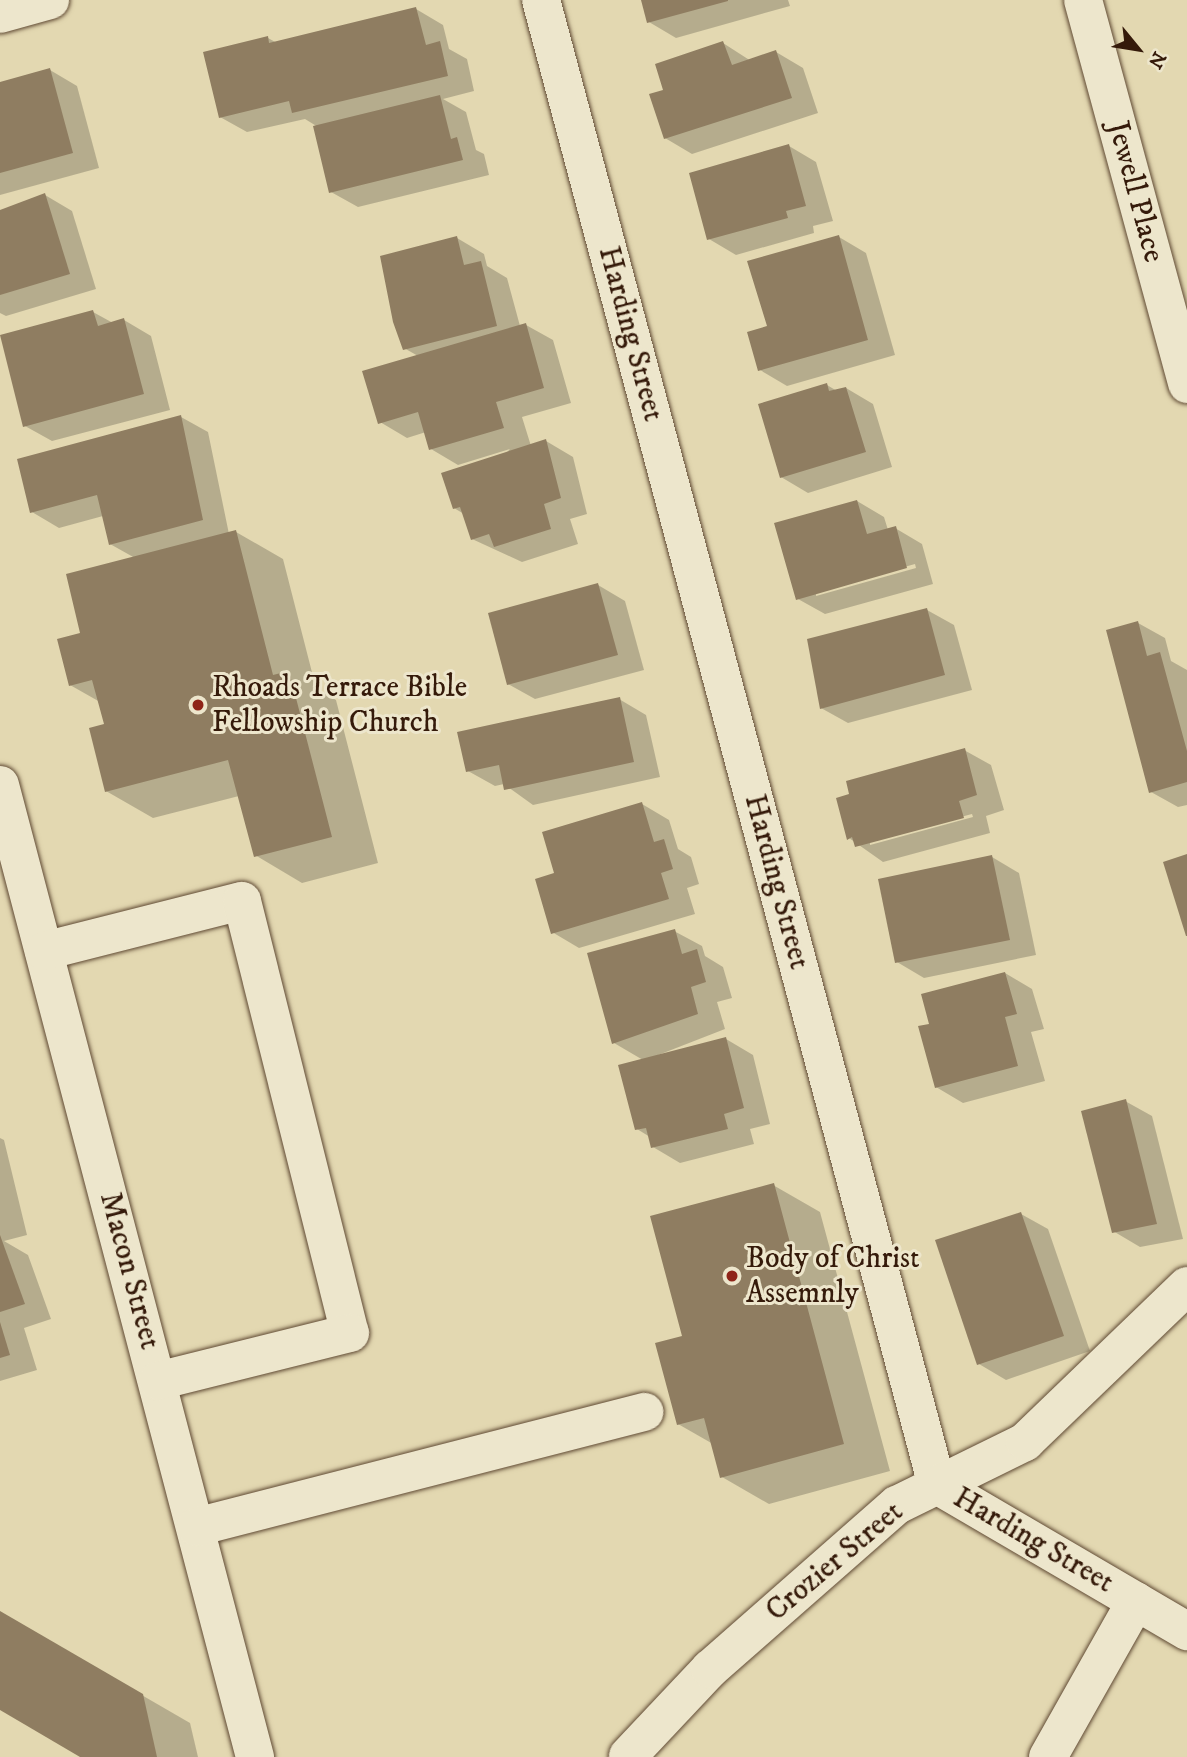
<!DOCTYPE html>
<html>
<head>
<meta charset="utf-8">
<style>
  body { margin:0 }
  #map { position:relative; width:1187px; height:1757px; overflow:hidden; background:#e3d8b1; font-family:"IM FELL DW Pica",serif }
  div>[style] { position:absolute }
  [style*='--x'] { left:calc(var(--x)*1px); top:calc(var(--y)*1px); width:calc(var(--w)*1px); rotate:calc(var(--a)*1deg) }
  .shadow>* { inset:0; background:#0003 }
  .building>* { inset:0; background:#8f7d61 }
  .roads { filter:drop-shadow(0 0 2px #604a34) drop-shadow(0 0 2px #604a34) }
  .minor>* { height:38px; margin:-19px; padding:0 19px; transform-origin:19px; border-radius:19px; background:#ede6cc }
  .dots>* { width:19px; height:19px; translate:-50% -50%; box-sizing:border-box; border:4px solid #ede6cc; border-radius:50% }
  span { translate:-50% -50%; white-space:nowrap; text-align:center; line-height:1.15; -webkit-text-stroke:6px #ede6cc; paint-order:stroke }
  .street-label { font-size:30px; color:#351a0a }
  .poi-label { font-size:30px; color:#351a0a }
  .left { translate:0 -50%; text-align:left }
  .north { position:absolute; left:1103px; top:14px; width:70px; height:70px; -webkit-text-stroke:5px #ede6cc; paint-order:stroke; rotate:120deg; font-size:19px; font-weight:700; line-height:28px; text-align:center; color:#351a0a }
  .north::after { content:''; display:block; margin:auto; width:24px; height:32px; background:#351a0a; clip-path:polygon(50% 0,100% 100%,50% 72%,0 100%) }
</style>
</head>
<body>
<div id="map">
  <div class="shadow">
    <i style="clip-path:polygon(643px 0,788px 0,790px 6px,676px 38px,649px 22px)"></i>
    <i style="clip-path:polygon(416px 9px,443px 25px,449px 49px,467px 59px,474px 91px,443px 99px,466px 112px,476px 150px,484px 154px,489px 175px,358px 207px,331px 192px,318px 127px,305px 119px,247px 132px,220px 117px,268px 38px,277px 43px)"></i>
    <i style="clip-path:polygon(723px 43px,751px 61px,776px 52px,803px 68px,818px 113px,692px 154px,665px 138px,665px 91px)"></i>
    <i style="clip-path:polygon(50px 70px,77px 86px,99px 168px,0 195px,0 84px)"></i>
    <i style="clip-path:polygon(789px 146px,816px 162px,833px 221px,813px 226px,814px 233px,736px 255px,709px 239px)"></i>
    <i style="clip-path:polygon(45px 195px,72px 211px,96px 289px,6px 316px,0 313px,0 212px)"></i>
    <i style="clip-path:polygon(839px 237px,866px 253px,895px 355px,787px 386px,760px 370px,769px 327px)"></i>
    <i style="clip-path:polygon(457px 238px,484px 254px,487px 266px,507px 278px,520px 326px,526px 325px,553px 340px,571px 403px,522px 417px,531px 446px,546px 441px,573px 457px,587px 514px,570px 519px,578px 544px,522px 562px,472px 539px,464px 514px,454px 508px,510px 449px,458px 465px,431px 449px,426px 432px,407px 438px,380px 422px,418px 356px,404px 348px)"></i>
    <i style="clip-path:polygon(93px 312px,113px 323px,124px 320px,151px 336px,170px 410px,52px 441px,25px 426px)"></i>
    <i style="clip-path:polygon(827px 385px,837px 391px,846px 388px,873px 404px,892px 467px,808px 493px,781px 477px)"></i>
    <i style="clip-path:polygon(181px 417px,208px 432px,229px 534px,236px 532px,283px 559px,316px 688px,336px 700px,378px 863px,302px 883px,255px 855px,239px 796px,153px 818px,106px 791px,106px 725px,100px 702px,70px 685px,83px 634px,135px 558px,110px 544px,103px 516px,59px 528px,32px 512px)"></i>
    <i style="clip-path:polygon(evenodd,857px 501px,884px 517px,888px 530px,895px 528px,922px 544px,933px 584px,825px 614px,798px 599px,857px 501px,915px 564px,916px 568px,816px 596px,816px 592px,915px 564px)"></i>
    <i style="clip-path:polygon(598px 585px,625px 601px,644px 670px,535px 699px,508px 684px)"></i>
    <i style="clip-path:polygon(927px 610px,954px 625px,972px 690px,848px 723px,821px 708px)"></i>
    <i style="clip-path:polygon(1138px 623px,1165px 638px,1171px 661px,1187px 670px,1187px 805px,1178px 807px,1151px 792px)"></i>
    <i style="clip-path:polygon(619px 699px,646px 715px,660px 777px,533px 805px,504px 784px,495px 786px,468px 771px)"></i>
    <i style="clip-path:polygon(evenodd,964px 750px,991px 765px,1004px 810px,986px 816px,990px 833px,883px 862px,849px 838px,964px 750px,972px 814px,973px 817px,870px 845px,870px 841px,972px 814px)"></i>
    <i style="clip-path:polygon(642px 804px,669px 820px,678px 849px,691px 857px,699px 884px,687px 888px,695px 914px,579px 948px,552px 932px,556px 874px)"></i>
    <i style="clip-path:polygon(992px 857px,1019px 873px,1036px 955px,924px 978px,897px 962px)"></i>
    <i style="clip-path:polygon(674px 931px,702px 946px,705px 956px,723px 967px,732px 998px,717px 1002px,725px 1029px,648px 1059px,726px 1039px,753px 1055px,770px 1124px,750px 1129px,754px 1144px,680px 1163px,653px 1147px,650px 1137px,637px 1129px,643px 1060px,614px 1043px)"></i>
    <i style="clip-path:polygon(1005px 973px,1032px 989px,1044px 1029px,1031px 1032px,1045px 1081px,963px 1103px,936px 1087px,931px 1025px)"></i>
    <i style="clip-path:polygon(1125px 1101px,1152px 1116px,1183px 1239px,1140px 1247px,1113px 1231px)"></i>
    <i style="clip-path:polygon(0 1138px,4px 1140px,27px 1235px,4px 1241px,28px 1255px,51px 1319px,24px 1328px,37px 1370px,0 1381px)"></i>
    <i style="clip-path:polygon(773px 1185px,820px 1212px,890px 1471px,769px 1504px,722px 1477px,713px 1444px,678px 1424px,684px 1337px)"></i>
    <i style="clip-path:polygon(1021px 1214px,1048px 1229px,1090px 1351px,1006px 1380px,979px 1364px)"></i>
    <i style="clip-path:polygon(0 1613px,190px 1723px,198px 1757px,83px 1757px,0 1708px)"></i>
  </div>
  <div class="building">
    <i style="clip-path:polygon(641px 0,728px 0,728px 1px,647px 23px)"></i>
    <i style="clip-path:polygon(416px 7px,426px 45px,440px 41px,448px 76px,292px 113px,289px 101px,219px 118px,203px 52px,268px 36px,269px 43px)"></i>
    <i style="clip-path:polygon(723px 41px,732px 65px,776px 50px,792px 98px,664px 139px,649px 94px,663px 90px,655px 64px)"></i>
    <i style="clip-path:polygon(50px 68px,73px 153px,0 173px,0 82px)"></i>
    <i style="clip-path:polygon(440px 95px,451px 139px,457px 137px,463px 160px,329px 193px,313px 126px)"></i>
    <i style="clip-path:polygon(789px 144px,806px 206px,786px 211px,788px 218px,707px 240px,689px 173px)"></i>
    <i style="clip-path:polygon(45px 193px,70px 274px,0 295px,0 210px)"></i>
    <i style="clip-path:polygon(839px 235px,868px 340px,758px 371px,747px 332px,767px 326px,747px 261px)"></i>
    <i style="clip-path:polygon(457px 236px,464px 265px,481px 261px,497px 326px,403px 350px,393px 322px,380px 256px)"></i>
    <i style="clip-path:polygon(93px 310px,98px 326px,124px 318px,144px 394px,23px 427px,0 335px)"></i>
    <i style="clip-path:polygon(526px 323px,544px 388px,496px 402px,504px 428px,429px 450px,418px 412px,378px 424px,362px 371px)"></i>
    <i style="clip-path:polygon(827px 383px,829px 391px,846px 387px,866px 452px,780px 478px,758px 404px)"></i>
    <i style="clip-path:polygon(181px 415px,203px 520px,109px 545px,97px 495px,30px 513px,17px 459px)"></i>
    <i style="clip-path:polygon(546px 439px,561px 498px,544px 504px,551px 529px,494px 547px,489px 534px,471px 540px,460px 507px,453px 509px,441px 473px)"></i>
    <i style="clip-path:polygon(857px 500px,867px 534px,896px 526px,907px 568px,796px 600px,774px 523px)"></i>
    <i style="clip-path:polygon(236px 530px,273px 675px,289px 671px,332px 837px,254px 857px,228px 760px,105px 792px,89px 728px,104px 724px,92px 680px,69px 686px,57px 639px,80px 633px,66px 574px)"></i>
    <i style="clip-path:polygon(598px 583px,618px 655px,507px 685px,488px 613px)"></i>
    <i style="clip-path:polygon(927px 608px,945px 675px,820px 709px,807px 639px)"></i>
    <i style="clip-path:polygon(1138px 621px,1147px 656px,1160px 652px,1187px 751px,1187px 782px,1149px 793px,1106px 630px)"></i>
    <i style="clip-path:polygon(620px 697px,634px 762px,504px 790px,499px 765px,466px 772px,457px 732px)"></i>
    <i style="clip-path:polygon(965px 748px,977px 795px,959px 801px,964px 818px,855px 847px,852px 837px,847px 840px,836px 798px,849px 794px,846px 781px)"></i>
    <i style="clip-path:polygon(642px 802px,654px 842px,664px 839px,673px 869px,661px 873px,669px 899px,551px 934px,535px 879px,554px 873px,542px 832px)"></i>
    <i style="clip-path:polygon(1187px 854px,1187px 936px,1186px 936px,1163px 862px)"></i>
    <i style="clip-path:polygon(992px 855px,1010px 940px,895px 963px,878px 879px)"></i>
    <i style="clip-path:polygon(675px 929px,682px 954px,697px 949px,706px 982px,691px 987px,698px 1014px,612px 1044px,587px 953px)"></i>
    <i style="clip-path:polygon(1005px 972px,1017px 1014px,1005px 1017px,1018px 1066px,935px 1088px,918px 1026px,929px 1024px,921px 994px)"></i>
    <i style="clip-path:polygon(726px 1037px,744px 1108px,724px 1114px,728px 1129px,651px 1148px,646px 1128px,635px 1130px,618px 1065px)"></i>
    <i style="clip-path:polygon(1126px 1099px,1157px 1224px,1112px 1233px,1081px 1111px)"></i>
    <i style="clip-path:polygon(774px 1183px,844px 1444px,720px 1478px,704px 1418px,677px 1425px,655px 1343px,682px 1336px,650px 1216px)"></i>
    <i style="clip-path:polygon(1021px 1212px,1064px 1336px,977px 1365px,935px 1240px)"></i>
    <i style="clip-path:polygon(0 1235px,25px 1304px,0 1312px)"></i>
    <i style="clip-path:polygon(0 1322px,10px 1355px,0 1358px)"></i>
    <i style="clip-path:polygon(0 1611px,143px 1694px,157px 1757px,80px 1757px,0 1710px)"></i>
  </div>
  <div class="roads">
    <div class="minor">
      <i style="--x:541;--y:0;--w:1537;--a:75.07"></i>
      <i style="--x:937;--y:1485;--w:290;--a:30.3"></i>
      <i style="--x:1083;--y:0;--w:398;--a:74.8"></i>
      <i style="--x:0;--y:14;--w:52;--a:-15.6"></i>
      <i style="--x:0;--y:785;--w:1005;--a:75.3"></i>
      <i style="--x:44;--y:951;--w:204;--a:-14.2"></i>
      <i style="--x:242;--y:901;--w:445;--a:76"></i>
      <i style="--x:350;--y:1333;--w:198;--a:166"></i>
      <i style="--x:196;--y:1527;--w:463;--a:-14.4"></i>
      <i style="--x:628;--y:1756;--w:120;--a:-46.7"></i>
      <i style="--x:710;--y:1669;--w:249;--a:-41.3"></i>
      <i style="--x:897;--y:1505;--w:143;--a:-26.2"></i>
      <i style="--x:1025;--y:1442;--w:225;--a:-43.9"></i>
      <i style="--x:1048;--y:1757;--w:179;--a:-60.6"></i>
    </div>
  </div>
  <div class="dots">
    <i style="left:198px;top:705px;background:#8f2418"></i>
    <i style="left:732px;top:1276px;background:#8f2418"></i>
  </div>
  <div class="street-label">
    <span style="left:1135px;top:192px;rotate:75deg">Jewell Place</span>
    <span style="left:630px;top:334px;rotate:75deg">Harding Street</span>
    <span style="left:776px;top:882px;rotate:75deg">Harding Street</span>
    <span style="left:129px;top:1271px;rotate:75deg">Macon Street</span>
    <span style="left:1033px;top:1541px;rotate:30deg">Harding Street</span>
    <span style="left:835px;top:1562px;rotate:-40deg">Crozier Street</span>
  </div>
  <div class="poi-label">
    <span class="left" style="left:212px;top:705px">Rhoads Terrace Bible<br>Fellowship Church</span>
    <span class="left" style="left:746px;top:1276px">Body of Christ<br>Assemnly</span>
  </div>
  <div class="north">N</div>
</div>
</body>
</html>
